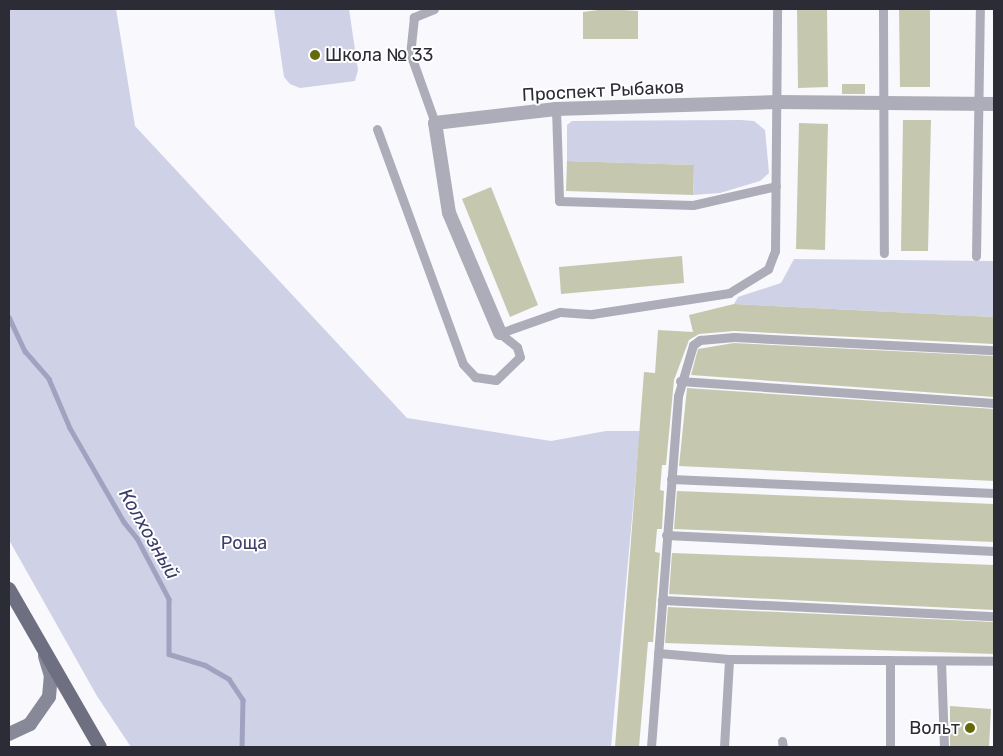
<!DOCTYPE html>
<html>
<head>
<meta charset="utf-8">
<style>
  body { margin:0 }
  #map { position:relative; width:1003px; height:756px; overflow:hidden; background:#f8f8fd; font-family:Rubik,sans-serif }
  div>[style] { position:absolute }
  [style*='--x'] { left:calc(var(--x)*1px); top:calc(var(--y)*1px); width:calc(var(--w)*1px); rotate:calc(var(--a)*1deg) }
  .green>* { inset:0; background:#cfd1e7 }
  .stream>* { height:4.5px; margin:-2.25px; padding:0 2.25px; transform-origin:2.25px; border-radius:2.25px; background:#a0a2c0 }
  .building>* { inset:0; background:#c5c8af }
  .service>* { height:9px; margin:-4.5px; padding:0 4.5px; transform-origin:4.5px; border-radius:4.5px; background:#acadb8 }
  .minor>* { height:14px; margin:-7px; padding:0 7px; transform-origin:7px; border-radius:7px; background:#acadb8 }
  .secondary>* { height:14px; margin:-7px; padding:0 7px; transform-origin:7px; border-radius:7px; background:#888998 }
  .primary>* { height:14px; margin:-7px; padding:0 7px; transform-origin:7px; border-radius:7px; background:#6e6f81 }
  .dots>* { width:14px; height:14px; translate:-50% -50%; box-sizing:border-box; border:2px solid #fff; border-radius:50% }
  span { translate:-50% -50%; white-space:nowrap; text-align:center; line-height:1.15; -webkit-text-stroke:4px #fff; paint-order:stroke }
  .poi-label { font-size:18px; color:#2b2c35 }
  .left { translate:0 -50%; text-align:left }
  .right { translate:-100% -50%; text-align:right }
  .street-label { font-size:18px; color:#2b2c35 }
  .park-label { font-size:18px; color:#3e3e6a }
  .water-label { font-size:19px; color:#3c3c68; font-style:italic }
  .frame { position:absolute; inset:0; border:10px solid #2b2c35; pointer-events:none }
</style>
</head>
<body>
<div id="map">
  <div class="green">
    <i style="clip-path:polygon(9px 9px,116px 9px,135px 126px,407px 418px,551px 441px,606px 431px,640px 431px,611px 747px,131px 747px,97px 696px,9px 540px)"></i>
    <i style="clip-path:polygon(274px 9px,349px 9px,358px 70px,355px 81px,300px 88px,290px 84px,284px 77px)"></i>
    <i style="clip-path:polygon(741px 120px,754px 121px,765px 130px,769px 173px,760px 181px,720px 193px,693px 195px,694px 165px,567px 161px,567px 125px,572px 121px)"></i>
    <i style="clip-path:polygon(794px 259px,994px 261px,994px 317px,734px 304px,738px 297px,781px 283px)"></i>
  </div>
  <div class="stream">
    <i style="--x:9;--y:317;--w:38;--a:65"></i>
    <i style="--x:25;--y:351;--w:37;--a:49"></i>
    <i style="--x:49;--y:379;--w:53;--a:66.8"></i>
    <i style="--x:70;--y:428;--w:108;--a:60.1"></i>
    <i style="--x:124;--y:522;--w:21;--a:51"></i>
    <i style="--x:137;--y:538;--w:69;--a:62.3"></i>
    <i style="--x:169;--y:599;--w:55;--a:90"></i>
    <i style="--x:169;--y:654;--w:38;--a:17"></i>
    <i style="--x:205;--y:665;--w:28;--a:30"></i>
    <i style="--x:229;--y:679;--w:25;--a:56"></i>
    <i style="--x:243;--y:700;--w:47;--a:91.2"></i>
  </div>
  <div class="building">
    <i style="clip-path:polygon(606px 9px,638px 11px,638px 39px,583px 39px,583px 12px)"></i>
    <i style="clip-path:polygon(797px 9px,827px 9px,828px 87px,798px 88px)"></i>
    <i style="clip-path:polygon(899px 9px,930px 9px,930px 87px,900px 87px)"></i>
    <i style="clip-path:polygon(842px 84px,865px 84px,865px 94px,842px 94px)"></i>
    <i style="clip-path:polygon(903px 120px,931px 120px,928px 251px,901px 251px)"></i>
    <i style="clip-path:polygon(799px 123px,828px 124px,825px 250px,796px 249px)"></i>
    <i style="clip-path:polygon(567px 161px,694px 165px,693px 195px,566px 191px)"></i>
    <i style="clip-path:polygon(491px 187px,538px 305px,510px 317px,462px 199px)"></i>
    <i style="clip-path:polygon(682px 256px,684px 283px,561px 294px,559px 267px)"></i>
    <i style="clip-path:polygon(734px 304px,994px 317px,994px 344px,734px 331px,699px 334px,689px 340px,674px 380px,666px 465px,662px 465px,660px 490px,664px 491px,662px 529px,657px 529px,655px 552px,660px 553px,653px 642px,648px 642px,639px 747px,615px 747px,644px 372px,655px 373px,658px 330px,693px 332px,689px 315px)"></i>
    <i style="clip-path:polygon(734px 343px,994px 356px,994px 397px,691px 375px,698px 349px)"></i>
    <i style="clip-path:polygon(687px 388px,994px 409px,994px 481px,679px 466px)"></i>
    <i style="clip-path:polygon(677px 491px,994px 504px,994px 542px,674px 529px)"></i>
    <i style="clip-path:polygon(672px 553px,994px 565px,994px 610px,669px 594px)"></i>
    <i style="clip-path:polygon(668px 607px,994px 622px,994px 654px,665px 643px)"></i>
    <i style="clip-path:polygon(950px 706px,991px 709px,989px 747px,950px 747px)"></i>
  </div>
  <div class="service">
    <i style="--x:434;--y:9;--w:22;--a:158"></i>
    <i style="--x:414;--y:17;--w:36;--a:96"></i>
    <i style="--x:410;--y:53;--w:74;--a:70.3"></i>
    <i style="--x:883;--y:9;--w:244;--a:89.8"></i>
    <i style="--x:556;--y:109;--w:92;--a:88.1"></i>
    <i style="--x:559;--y:201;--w:134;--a:1.7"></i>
    <i style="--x:693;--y:205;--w:85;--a:-12.9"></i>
    <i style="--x:377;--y:129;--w:250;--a:69.9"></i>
    <i style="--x:463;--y:364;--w:18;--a:47"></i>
    <i style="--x:475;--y:377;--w:21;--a:8"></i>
    <i style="--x:496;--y:380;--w:33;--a:-44"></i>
    <i style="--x:520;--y:357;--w:10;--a:-107"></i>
    <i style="--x:517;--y:347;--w:22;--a:-141"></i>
    <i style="--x:976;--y:256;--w:247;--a:-89.1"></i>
    <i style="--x:500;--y:333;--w:64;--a:-19.3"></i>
    <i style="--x:560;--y:312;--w:32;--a:4"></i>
    <i style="--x:592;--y:314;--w:139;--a:-8.7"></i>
    <i style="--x:729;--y:293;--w:46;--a:-31.6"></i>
    <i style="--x:768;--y:269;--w:19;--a:-69"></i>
    <i style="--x:775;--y:251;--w:242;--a:-89.5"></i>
    <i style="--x:680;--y:381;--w:315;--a:4"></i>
    <i style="--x:671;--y:479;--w:323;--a:2.5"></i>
    <i style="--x:666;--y:535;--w:328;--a:2.8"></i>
    <i style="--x:662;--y:600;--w:332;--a:2.8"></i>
    <i style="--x:658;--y:653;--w:71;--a:4.8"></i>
    <i style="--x:729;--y:659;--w:265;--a:0.4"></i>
    <i style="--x:890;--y:660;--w:87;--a:90"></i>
    <i style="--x:941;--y:661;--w:86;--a:88"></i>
    <i style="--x:782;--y:741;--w:6;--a:81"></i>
    <i style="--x:651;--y:747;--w:352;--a:-85.6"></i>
    <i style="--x:678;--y:396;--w:53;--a:-73.6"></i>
    <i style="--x:693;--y:345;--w:9;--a:-36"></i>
    <i style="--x:700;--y:340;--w:34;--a:-5"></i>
    <i style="--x:734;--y:337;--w:260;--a:2.9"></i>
    <i style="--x:724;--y:747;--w:88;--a:-86.7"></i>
  </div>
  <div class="minor">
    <i style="--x:500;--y:333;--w:130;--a:-113"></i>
    <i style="--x:449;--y:213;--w:91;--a:-98.8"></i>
    <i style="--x:435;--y:123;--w:122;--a:-6.6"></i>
    <i style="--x:556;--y:109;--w:221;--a:-1.8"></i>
    <i style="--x:777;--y:102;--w:217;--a:0.5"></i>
  </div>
  <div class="secondary">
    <i style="--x:9;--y:734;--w:23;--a:-25"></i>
    <i style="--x:30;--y:724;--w:33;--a:-55"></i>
    <i style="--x:49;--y:697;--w:21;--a:-85"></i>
    <i style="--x:51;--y:676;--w:21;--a:-107"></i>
  </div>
  <div class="primary">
    <i style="--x:9;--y:589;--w:182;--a:60.1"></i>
  </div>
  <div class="dots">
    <i style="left:315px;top:55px;background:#64690a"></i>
    <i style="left:970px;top:728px;background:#64690a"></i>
  </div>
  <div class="poi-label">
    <span class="left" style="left:325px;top:55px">Школа № 33</span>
    <span class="right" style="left:960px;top:728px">Вольт</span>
  </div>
  <div class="street-label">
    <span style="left:603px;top:91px;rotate:-3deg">Проспект Рыбаков</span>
  </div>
  <div class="park-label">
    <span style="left:244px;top:543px">Роща</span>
  </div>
  <div class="water-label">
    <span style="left:149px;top:534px;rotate:60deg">Колхозный</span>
  </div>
  <div class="frame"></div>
</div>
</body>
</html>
